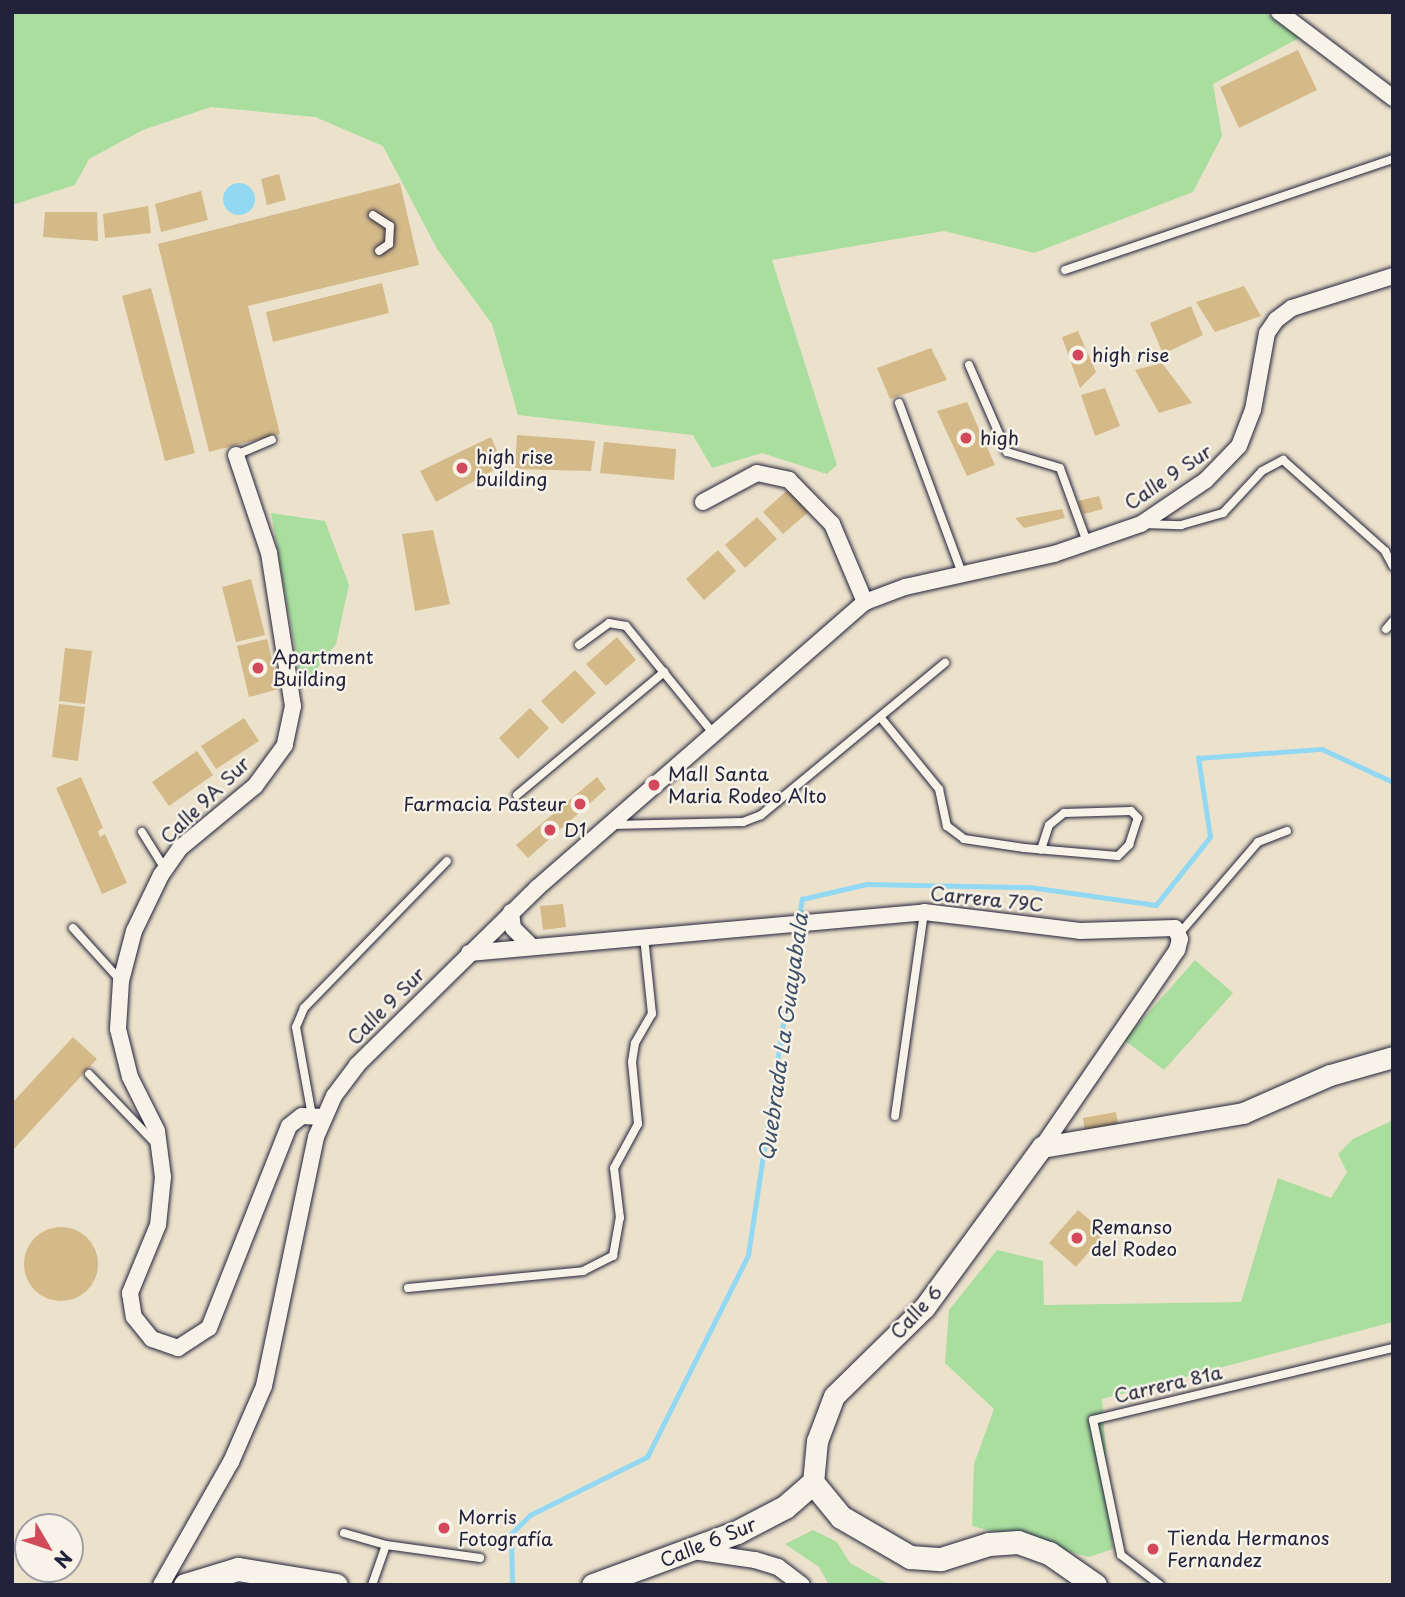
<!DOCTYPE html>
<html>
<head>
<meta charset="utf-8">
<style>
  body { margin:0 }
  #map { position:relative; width:1405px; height:1597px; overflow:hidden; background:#ece2cc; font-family:"Playpen Sans",sans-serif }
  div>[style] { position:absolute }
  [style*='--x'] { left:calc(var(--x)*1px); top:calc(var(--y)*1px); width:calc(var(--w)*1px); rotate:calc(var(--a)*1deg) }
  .green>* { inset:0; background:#aade9f }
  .water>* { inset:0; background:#92d8f3 }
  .round { border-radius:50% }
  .stream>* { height:4.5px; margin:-2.25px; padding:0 2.25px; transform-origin:2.25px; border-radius:2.25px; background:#92d8f3 }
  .building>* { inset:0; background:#d4b989 }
  .roads { filter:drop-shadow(0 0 2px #22223b) drop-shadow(0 0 2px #22223b) }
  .service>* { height:8px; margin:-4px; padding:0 4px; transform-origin:4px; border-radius:4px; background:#f7f3e8 }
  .minor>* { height:16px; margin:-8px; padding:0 8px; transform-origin:8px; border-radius:8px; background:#f7f3e8 }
  .tertiary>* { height:21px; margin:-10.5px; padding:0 10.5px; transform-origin:10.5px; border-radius:10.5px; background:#f7f3e8 }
  .secondary>* { height:23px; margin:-11.5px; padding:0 11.5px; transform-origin:11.5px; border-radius:11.5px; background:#f7f3e8 }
  .dots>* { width:19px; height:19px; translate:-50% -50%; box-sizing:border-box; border:4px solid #f7f3e8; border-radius:50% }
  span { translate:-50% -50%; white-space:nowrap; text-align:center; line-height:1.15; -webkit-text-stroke:5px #f7f3e8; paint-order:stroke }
  .poi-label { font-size:19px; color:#22223b }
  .left { translate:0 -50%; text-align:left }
  .right { translate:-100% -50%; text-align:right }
  .street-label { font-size:19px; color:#22223b }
  .water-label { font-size:21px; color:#3e5069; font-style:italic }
  .frame { position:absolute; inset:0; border:14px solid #22223b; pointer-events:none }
  .north { position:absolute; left:14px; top:1513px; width:70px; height:70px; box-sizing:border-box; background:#f7f3e8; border:2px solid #a29fa3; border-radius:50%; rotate:129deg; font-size:19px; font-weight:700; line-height:28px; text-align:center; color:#22223b }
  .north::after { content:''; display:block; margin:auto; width:24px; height:32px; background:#d1495b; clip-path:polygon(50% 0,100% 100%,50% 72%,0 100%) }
</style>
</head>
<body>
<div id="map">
  <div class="green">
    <i style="clip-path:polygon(12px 12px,1264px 12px,1299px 38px,1213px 84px,1222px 136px,1193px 192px,1034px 253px,944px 231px,772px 260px,837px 465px,827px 474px,762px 453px,712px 468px,693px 435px,518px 415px,492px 324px,437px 249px,383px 146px,315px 117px,211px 107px,143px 130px,89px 159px,75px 185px,12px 205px)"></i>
    <i style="clip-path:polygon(271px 513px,325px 521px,349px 585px,336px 644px,302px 687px)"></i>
    <i style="clip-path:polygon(1195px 960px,1233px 993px,1164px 1070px,1124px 1040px)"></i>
    <i style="clip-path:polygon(1393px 1120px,1393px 1322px,1102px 1399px,1113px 1549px,1089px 1557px,972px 1526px,974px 1464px,994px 1409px,945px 1363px,949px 1310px,997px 1250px,1043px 1261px,1044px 1305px,1241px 1302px,1278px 1178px,1331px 1198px,1347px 1172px,1338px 1154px,1353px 1139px)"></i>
    <i style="clip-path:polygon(813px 1530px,837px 1542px,850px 1563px,890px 1585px,829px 1585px,819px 1567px,785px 1544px)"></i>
  </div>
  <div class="water">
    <i class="round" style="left:223px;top:183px;width:32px;height:32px"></i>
  </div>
  <div class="stream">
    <i style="--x:512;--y:1585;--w:51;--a:-91.1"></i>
    <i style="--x:511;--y:1534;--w:27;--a:-45"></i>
    <i style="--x:530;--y:1515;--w:131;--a:-26.4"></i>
    <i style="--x:647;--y:1457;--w:226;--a:-63.4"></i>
    <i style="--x:748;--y:1255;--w:360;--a:-81.4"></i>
    <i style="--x:802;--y:899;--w:67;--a:-13"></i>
    <i style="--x:867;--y:884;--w:163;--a:1.1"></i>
    <i style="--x:1030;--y:887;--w:127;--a:8.1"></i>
    <i style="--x:1156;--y:905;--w:87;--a:-51.5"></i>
    <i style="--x:1210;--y:837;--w:80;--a:-98.6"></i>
    <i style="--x:1198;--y:758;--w:124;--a:-4.2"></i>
    <i style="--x:1322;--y:749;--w:78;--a:24.9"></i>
  </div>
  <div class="building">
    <i style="clip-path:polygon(1298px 50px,1317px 90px,1239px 128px,1220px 87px)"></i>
    <i style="clip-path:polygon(279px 174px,286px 200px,267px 205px,261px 179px)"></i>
    <i style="clip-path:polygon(400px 183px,419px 265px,248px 306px,280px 434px,209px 452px,158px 244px)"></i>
    <i style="clip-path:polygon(201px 191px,208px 220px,161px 232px,155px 204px)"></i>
    <i style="clip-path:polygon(148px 206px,151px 233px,105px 238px,103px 214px)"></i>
    <i style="clip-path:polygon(45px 212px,97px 212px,98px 241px,43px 237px)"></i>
    <i style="clip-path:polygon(382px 283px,389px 313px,273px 342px,266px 312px)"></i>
    <i style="clip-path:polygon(1244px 286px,1261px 316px,1215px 332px,1196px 302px)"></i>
    <i style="clip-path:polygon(151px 288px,195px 453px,165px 461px,122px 296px)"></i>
    <i style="clip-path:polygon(1191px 306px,1203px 335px,1163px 354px,1150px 323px)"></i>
    <i style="clip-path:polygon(1078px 331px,1096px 372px,1080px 388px,1062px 337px)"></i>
    <i style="clip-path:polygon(931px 348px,947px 380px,890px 399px,877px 368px)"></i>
    <i style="clip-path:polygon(1162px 363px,1192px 403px,1159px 413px,1135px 370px)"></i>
    <i style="clip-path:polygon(1105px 388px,1120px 426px,1095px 436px,1081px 395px)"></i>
    <i style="clip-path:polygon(967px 402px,995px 465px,967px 476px,937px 411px)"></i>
    <i style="clip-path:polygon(517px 435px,595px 441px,591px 471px,515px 469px)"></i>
    <i style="clip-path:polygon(491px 437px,503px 465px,436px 502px,420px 471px)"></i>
    <i style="clip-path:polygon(604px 442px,676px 449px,674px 480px,600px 473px)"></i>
    <i style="clip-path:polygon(792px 486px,812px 509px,783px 534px,763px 512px)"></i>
    <i style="clip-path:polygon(1099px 496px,1103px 509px,1084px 514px,1078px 501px)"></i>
    <i style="clip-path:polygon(1062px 509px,1065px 518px,1024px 528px,1015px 518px)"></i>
    <i style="clip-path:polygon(757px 517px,777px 539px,745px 568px,725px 545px)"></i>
    <i style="clip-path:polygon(433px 530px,450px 604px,415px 611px,402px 534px)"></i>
    <i style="clip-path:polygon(718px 550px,736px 571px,704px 600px,686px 579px)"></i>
    <i style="clip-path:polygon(251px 579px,265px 635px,236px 642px,222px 587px)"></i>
    <i style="clip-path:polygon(617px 637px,636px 660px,606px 686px,586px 664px)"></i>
    <i style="clip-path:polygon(267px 639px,279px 689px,249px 697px,237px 646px)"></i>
    <i style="clip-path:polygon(65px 648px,92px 651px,85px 704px,59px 701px)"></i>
    <i style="clip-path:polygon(575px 670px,596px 693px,562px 724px,541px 701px)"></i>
    <i style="clip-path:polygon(59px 704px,85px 707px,78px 761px,52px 757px)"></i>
    <i style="clip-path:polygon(530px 708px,549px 728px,518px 759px,499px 738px)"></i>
    <i style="clip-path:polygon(244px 718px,259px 741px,216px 769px,201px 746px)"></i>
    <i style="clip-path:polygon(197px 751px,213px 775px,169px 806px,152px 782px)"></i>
    <i style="clip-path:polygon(81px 777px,103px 828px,98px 831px,100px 837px,105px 834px,127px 883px,102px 894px,56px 788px)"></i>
    <i style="clip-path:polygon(597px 777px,606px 789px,528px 858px,516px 845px)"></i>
    <i style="clip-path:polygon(563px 904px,566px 927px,543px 930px,540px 906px)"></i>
    <i style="clip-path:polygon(73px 1037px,97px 1059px,12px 1151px,12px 1103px)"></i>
    <i style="clip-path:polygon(1116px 1112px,1118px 1125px,1085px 1131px,1083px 1118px)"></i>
    <i style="clip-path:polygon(1078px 1210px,1105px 1233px,1076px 1267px,1049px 1243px)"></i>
    <i class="round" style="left:24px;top:1227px;width:74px;height:74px"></i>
  </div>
  <div class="roads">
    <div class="service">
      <i style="--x:373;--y:215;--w:20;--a:33"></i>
      <i style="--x:390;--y:226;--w:18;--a:93"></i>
      <i style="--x:389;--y:244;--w:12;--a:145"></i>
      <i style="--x:1065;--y:270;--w:346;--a:-18.7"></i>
      <i style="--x:969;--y:365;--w:95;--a:66.4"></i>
      <i style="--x:1007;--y:452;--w:55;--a:16.8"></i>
      <i style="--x:1060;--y:468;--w:79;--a:70"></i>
      <i style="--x:899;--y:403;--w:181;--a:69.7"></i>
      <i style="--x:236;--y:455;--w:39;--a:-23"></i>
      <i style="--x:1144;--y:524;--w:37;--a:2"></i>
      <i style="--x:1181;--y:525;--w:44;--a:-15.9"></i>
      <i style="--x:1223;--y:513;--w:57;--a:-47.1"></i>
      <i style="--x:1262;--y:471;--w:24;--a:-28"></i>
      <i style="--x:1283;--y:460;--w:137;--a:41.7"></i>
      <i style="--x:1385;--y:551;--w:17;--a:62"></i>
      <i style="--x:1386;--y:629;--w:11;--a:-49"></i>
      <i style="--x:579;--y:645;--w:37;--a:-36"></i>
      <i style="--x:609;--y:623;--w:17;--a:10"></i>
      <i style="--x:626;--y:626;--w:138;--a:50.9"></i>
      <i style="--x:881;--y:718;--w:92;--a:50.8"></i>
      <i style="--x:939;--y:789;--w:38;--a:78"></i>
      <i style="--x:947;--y:826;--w:21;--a:37"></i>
      <i style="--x:964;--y:839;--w:61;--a:8.5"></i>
      <i style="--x:1024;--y:848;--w:94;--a:4.9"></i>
      <i style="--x:1118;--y:856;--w:16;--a:-45"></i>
      <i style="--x:1129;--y:845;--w:28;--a:-72"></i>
      <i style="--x:1138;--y:818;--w:10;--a:-135"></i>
      <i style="--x:1131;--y:811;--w:67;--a:178.3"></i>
      <i style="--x:1064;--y:813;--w:19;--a:141"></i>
      <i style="--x:1049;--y:825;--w:26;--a:108"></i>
      <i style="--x:517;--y:795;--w:192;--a:-39.9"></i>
      <i style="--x:612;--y:825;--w:131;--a:-1.3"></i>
      <i style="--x:743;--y:822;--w:19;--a:-21"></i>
      <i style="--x:761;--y:815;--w:239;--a:-39.6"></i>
      <i style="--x:142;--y:832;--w:44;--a:58.1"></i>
      <i style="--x:73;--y:928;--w:72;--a:47.8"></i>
      <i style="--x:1179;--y:934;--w:121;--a:-49.3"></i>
      <i style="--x:1258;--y:842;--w:31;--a:-21"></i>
      <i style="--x:89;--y:1074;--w:98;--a:46.2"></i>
      <i style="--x:312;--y:1116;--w:90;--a:-100.2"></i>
      <i style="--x:296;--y:1027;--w:21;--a:-67"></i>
      <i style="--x:304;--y:1008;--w:205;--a:-45.8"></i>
      <i style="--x:895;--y:1116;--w:206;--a:-81.9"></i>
      <i style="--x:408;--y:1288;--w:176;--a:-5.5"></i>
      <i style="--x:583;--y:1271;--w:34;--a:-27"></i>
      <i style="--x:613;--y:1256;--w:39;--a:-80"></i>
      <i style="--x:620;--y:1218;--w:50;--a:-96.8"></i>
      <i style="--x:614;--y:1168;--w:50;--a:-61.4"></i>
      <i style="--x:638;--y:1124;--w:62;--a:-95.5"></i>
      <i style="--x:632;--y:1062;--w:19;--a:-81"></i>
      <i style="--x:635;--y:1043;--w:34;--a:-60"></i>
      <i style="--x:652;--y:1014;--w:77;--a:-95.9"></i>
      <i style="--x:344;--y:1533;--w:44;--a:15.9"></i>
      <i style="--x:372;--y:1585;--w:42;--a:-70.7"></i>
      <i style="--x:386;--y:1545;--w:95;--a:7.9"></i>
      <i style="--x:1160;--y:1585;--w:49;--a:-142.4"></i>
      <i style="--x:1121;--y:1555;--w:138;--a:-101.7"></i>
      <i style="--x:1093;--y:1420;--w:309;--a:-13.5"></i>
    </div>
    <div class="minor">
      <i style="--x:1279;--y:12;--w:143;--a:37"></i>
      <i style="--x:236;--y:455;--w:103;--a:71.4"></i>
      <i style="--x:269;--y:553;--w:155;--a:81.1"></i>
      <i style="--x:293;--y:706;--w:40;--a:102"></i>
      <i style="--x:285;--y:745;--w:51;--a:126.2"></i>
      <i style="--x:255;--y:786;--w:97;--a:140.4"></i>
      <i style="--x:180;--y:848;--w:33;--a:125"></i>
      <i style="--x:161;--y:875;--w:62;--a:115.7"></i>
      <i style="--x:134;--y:931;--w:52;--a:104.6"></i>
      <i style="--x:121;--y:981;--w:48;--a:93.6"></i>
      <i style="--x:118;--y:1029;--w:49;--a:76"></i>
      <i style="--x:130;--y:1077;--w:60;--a:63.4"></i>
      <i style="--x:157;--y:1131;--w:46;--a:82.6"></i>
      <i style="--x:163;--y:1177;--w:48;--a:95.9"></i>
      <i style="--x:158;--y:1225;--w:74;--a:112.4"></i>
      <i style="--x:130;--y:1293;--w:24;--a:81"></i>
      <i style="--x:134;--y:1317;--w:28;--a:51"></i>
      <i style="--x:152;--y:1339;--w:28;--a:19"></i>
      <i style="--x:178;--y:1348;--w:37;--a:-33"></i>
      <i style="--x:209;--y:1328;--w:217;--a:-68.4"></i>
      <i style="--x:289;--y:1126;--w:16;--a:-38"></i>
      <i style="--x:302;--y:1116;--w:21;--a:3"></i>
      <i style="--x:703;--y:502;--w:61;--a:-28.2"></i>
      <i style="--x:757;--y:473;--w:33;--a:12"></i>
      <i style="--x:789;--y:480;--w:62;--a:45.7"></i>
      <i style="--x:832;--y:524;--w:85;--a:67.1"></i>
      <i style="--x:511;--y:912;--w:16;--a:83"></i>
      <i style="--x:513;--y:928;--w:24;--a:45"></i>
      <i style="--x:469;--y:953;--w:457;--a:-5.1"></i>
      <i style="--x:924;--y:912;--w:157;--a:6.9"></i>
      <i style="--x:1080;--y:931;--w:95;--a:-1.8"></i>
      <i style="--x:1175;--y:928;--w:12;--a:66"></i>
      <i style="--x:1180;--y:939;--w:11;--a:105"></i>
      <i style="--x:1177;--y:950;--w:239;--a:124.4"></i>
      <i style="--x:693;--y:1551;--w:63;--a:8.3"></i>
      <i style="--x:755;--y:1560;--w:24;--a:17"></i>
      <i style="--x:778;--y:1567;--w:30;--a:37"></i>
      <i style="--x:161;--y:1585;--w:142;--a:-60.4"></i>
      <i style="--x:231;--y:1462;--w:83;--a:-66.5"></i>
      <i style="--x:264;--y:1386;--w:254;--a:-78.2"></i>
      <i style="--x:316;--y:1137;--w:45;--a:-66.3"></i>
      <i style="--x:334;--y:1096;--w:39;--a:-53"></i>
      <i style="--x:357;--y:1065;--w:252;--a:-44.5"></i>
      <i style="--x:537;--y:888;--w:435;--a:-41.1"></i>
      <i style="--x:865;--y:602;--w:43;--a:-20.6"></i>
      <i style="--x:905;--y:587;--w:153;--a:-12.5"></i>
      <i style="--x:1054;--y:554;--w:92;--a:-19"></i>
      <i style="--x:1141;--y:524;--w:78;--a:-34.1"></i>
      <i style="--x:1206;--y:480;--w:47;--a:-45.9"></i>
      <i style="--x:1239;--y:446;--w:39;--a:-69"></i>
      <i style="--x:1253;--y:410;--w:78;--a:-79.7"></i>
      <i style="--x:1267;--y:333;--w:16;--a:-55"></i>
      <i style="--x:1276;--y:320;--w:20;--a:-37"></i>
      <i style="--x:1292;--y:308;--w:106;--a:-17.6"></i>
    </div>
    <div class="tertiary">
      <i style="--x:813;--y:1483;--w:42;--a:-84.6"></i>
      <i style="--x:817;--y:1441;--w:48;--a:-69.3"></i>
      <i style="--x:834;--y:1396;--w:126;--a:-44.4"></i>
      <i style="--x:924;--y:1308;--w:200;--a:-53.8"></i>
      <i style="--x:1042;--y:1147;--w:204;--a:-9.6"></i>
      <i style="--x:1243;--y:1113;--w:95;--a:-23.6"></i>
      <i style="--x:1330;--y:1075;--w:66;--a:-15.9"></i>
    </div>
    <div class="secondary">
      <i style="--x:185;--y:1585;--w:55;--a:-16.8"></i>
      <i style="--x:238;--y:1569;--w:99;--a:9.3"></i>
      <i style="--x:593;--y:1585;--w:153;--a:-20.2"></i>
      <i style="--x:737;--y:1532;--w:54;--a:-27.5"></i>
      <i style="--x:785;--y:1507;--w:37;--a:-41"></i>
      <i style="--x:813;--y:1483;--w:44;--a:50.5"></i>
      <i style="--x:841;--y:1517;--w:80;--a:30.1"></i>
      <i style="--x:910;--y:1557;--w:31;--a:4"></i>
      <i style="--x:941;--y:1559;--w:50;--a:-17.4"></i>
      <i style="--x:989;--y:1544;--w:29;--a:-4"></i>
      <i style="--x:1018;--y:1542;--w:33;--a:20"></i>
      <i style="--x:1049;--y:1553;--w:56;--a:34.8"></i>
    </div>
  </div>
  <div class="dots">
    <i style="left:1078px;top:355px;background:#d1495b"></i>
    <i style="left:966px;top:438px;background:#d1495b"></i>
    <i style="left:462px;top:468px;background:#d1495b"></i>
    <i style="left:258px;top:668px;background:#d1495b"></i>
    <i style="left:654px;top:785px;background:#d1495b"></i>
    <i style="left:580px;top:804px;background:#d1495b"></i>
    <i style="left:550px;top:830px;background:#d1495b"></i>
    <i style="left:1077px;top:1238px;background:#d1495b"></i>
    <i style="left:444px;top:1528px;background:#d1495b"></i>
    <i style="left:1153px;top:1549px;background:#d1495b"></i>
  </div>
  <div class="poi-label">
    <span class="left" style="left:1092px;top:355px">high rise</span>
    <span class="left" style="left:980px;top:438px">high</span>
    <span class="left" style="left:476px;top:468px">high rise<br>building</span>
    <span class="left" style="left:272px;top:668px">Apartment<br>Building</span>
    <span class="left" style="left:668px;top:785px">Mall Santa<br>Maria Rodeo Alto</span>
    <span class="right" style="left:566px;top:804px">Farmacia Pasteur</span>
    <span class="left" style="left:564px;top:830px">D1</span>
    <span class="left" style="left:1091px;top:1238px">Remanso<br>del Rodeo</span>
    <span class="left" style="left:458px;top:1528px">Morris<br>Fotografía</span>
    <span class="left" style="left:1167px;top:1549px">Tienda Hermanos<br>Fernandez</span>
  </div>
  <div class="street-label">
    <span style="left:1168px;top:477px;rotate:-34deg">Calle 9 Sur</span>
    <span style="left:205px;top:800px;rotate:-44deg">Calle 9A Sur</span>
    <span style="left:987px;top:899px;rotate:6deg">Carrera 79C</span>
    <span style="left:386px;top:1006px;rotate:-45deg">Calle 9 Sur</span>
    <span style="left:916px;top:1312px;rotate:-47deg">Calle 6</span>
    <span style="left:1168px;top:1384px;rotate:-13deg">Carrera 81a</span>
    <span style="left:708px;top:1542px;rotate:-22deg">Calle 6 Sur</span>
  </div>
  <div class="water-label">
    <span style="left:782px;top:1037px;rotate:-82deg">Quebrada La Guayabala</span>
  </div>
  <div class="frame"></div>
  <div class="north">N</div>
</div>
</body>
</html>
